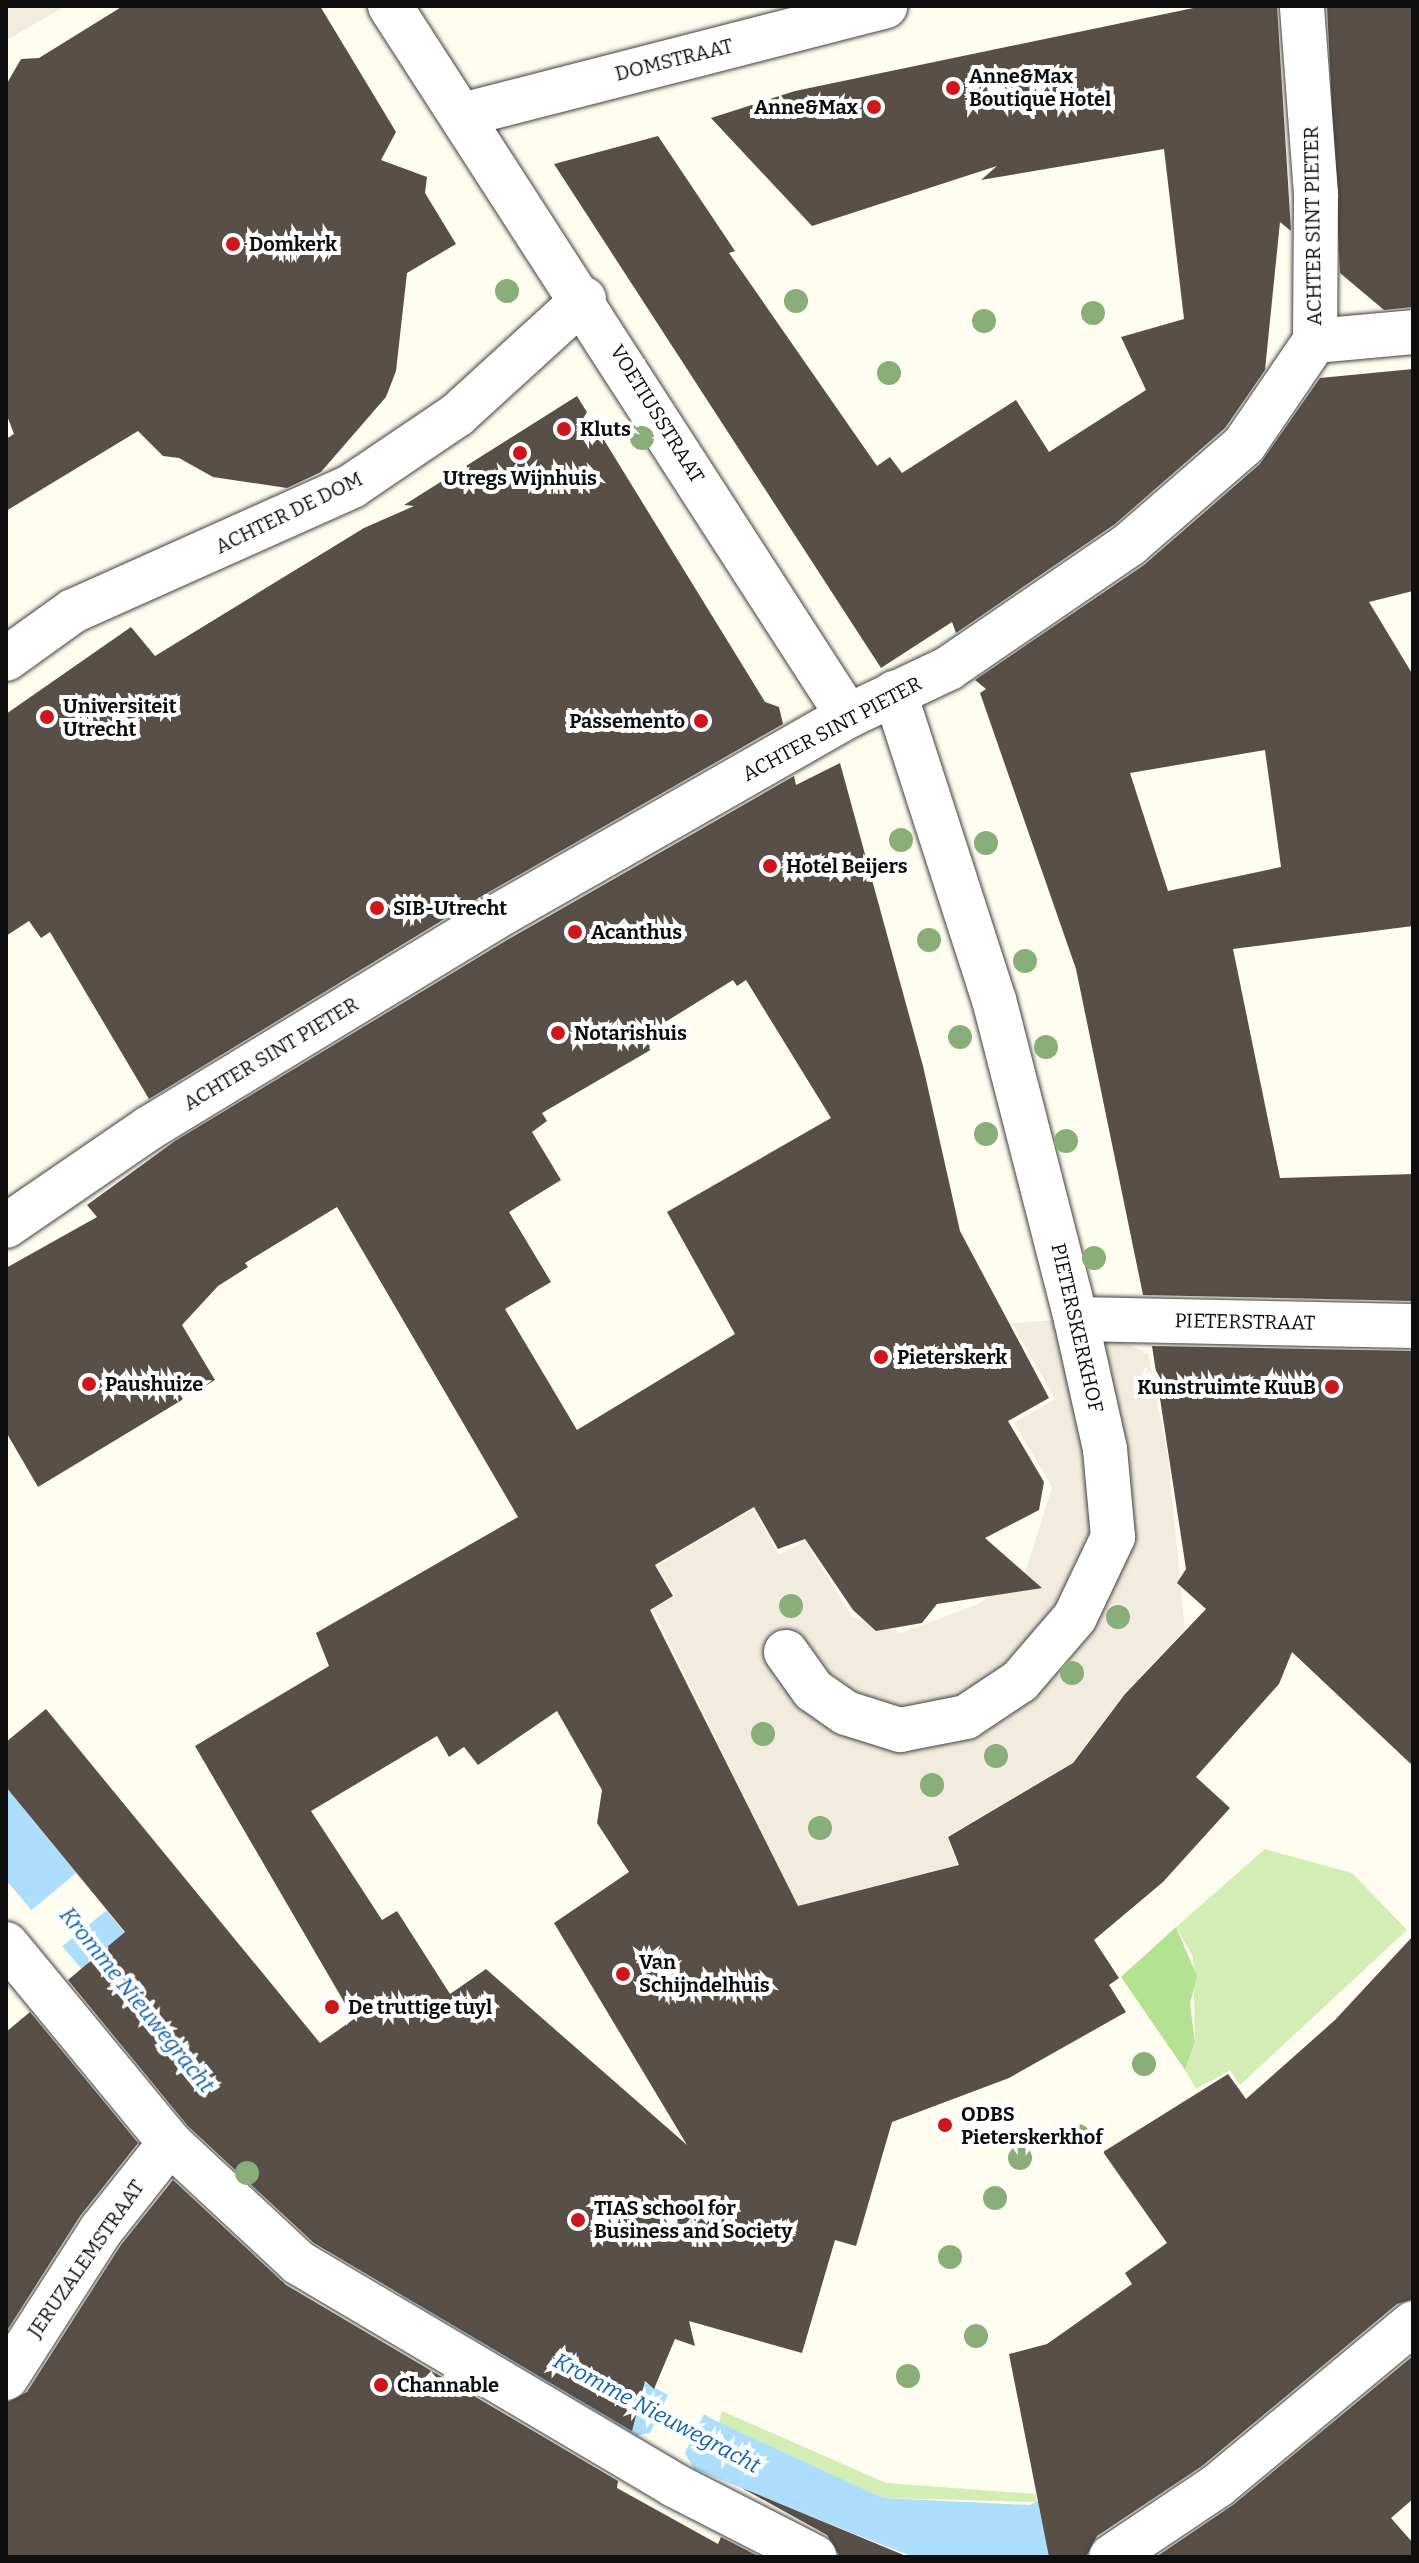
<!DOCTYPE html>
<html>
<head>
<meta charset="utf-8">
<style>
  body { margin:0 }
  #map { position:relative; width:1419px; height:2563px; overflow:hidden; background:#fffcf0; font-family:Bitter,serif }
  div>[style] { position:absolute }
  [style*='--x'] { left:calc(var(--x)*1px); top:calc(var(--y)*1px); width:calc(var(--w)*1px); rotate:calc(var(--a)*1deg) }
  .green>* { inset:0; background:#d2eeb4 }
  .forest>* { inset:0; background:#b4e192 }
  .plaza>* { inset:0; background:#f1ecdd }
  .water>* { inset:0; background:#aedefd }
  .pier>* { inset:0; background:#fffcf0 }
  .building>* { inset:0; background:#584f49 }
  .roads { filter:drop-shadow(0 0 2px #414141) drop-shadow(0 0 2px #414141) }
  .minor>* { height:44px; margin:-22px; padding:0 22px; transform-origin:22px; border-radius:22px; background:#fff }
  .trees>* { width:24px; height:24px; margin:-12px; border-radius:50%; background:#89ae79 }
  .dots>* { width:22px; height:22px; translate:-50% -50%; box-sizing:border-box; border:4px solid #fff; border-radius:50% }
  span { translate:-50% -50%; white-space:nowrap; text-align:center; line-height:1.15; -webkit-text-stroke:8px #fff; paint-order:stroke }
  .street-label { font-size:20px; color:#0e0e0e }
  .poi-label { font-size:20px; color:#0e0e0e; font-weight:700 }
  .left { translate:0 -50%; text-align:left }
  .right { translate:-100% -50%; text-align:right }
  .water-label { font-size:22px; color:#0964af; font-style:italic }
  .frame { position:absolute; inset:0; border:8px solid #0e0e0e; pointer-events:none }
</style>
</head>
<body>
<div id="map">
  <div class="green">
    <i style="clip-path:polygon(1265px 1849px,1352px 1873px,1407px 1930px,1240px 2085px,1230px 2070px,1196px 2089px,1185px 2070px,1195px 2042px,1193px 1957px,1176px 1927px)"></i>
    <i style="clip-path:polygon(722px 2411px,886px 2483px,1036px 2494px,1037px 2502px,883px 2498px,719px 2423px)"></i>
  </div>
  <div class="forest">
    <i style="clip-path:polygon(1176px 1927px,1197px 1976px,1190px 2004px,1195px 2042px,1185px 2070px,1121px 1977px)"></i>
  </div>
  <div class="plaza">
    <i style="clip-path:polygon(6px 6px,66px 6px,6px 40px)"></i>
    <i style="clip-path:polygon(1076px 1319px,1148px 1354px,1168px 1456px,1185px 1630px,1129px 1688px,1072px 1763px,947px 1836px,958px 1865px,797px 1906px,653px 1609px,675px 1596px,657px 1566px,753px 1509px,779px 1555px,805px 1541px,853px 1617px,901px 1633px,976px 1605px,1025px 1573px,1052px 1487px,1014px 1423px,1055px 1399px,1012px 1323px)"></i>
  </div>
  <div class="water">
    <i style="clip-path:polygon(6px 1787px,143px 1955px,574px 2344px,720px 2423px,883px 2498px,1030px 2505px,1369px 2322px,1258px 2420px,1121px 2515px,1046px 2557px,914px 2557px,852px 2533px,695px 2469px,637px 2436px,404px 2297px,255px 2190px,259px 2178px,6px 1880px)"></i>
  </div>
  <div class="pier">
    <i style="clip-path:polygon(76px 1873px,107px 1910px,60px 1948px,27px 1914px)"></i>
    <i style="clip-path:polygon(669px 2393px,705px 2412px,685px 2453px,695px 2471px,634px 2436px,650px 2433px)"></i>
  </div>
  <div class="building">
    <i style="clip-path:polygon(123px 6px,320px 6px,396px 132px,381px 160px,427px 177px,425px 193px,456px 244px,407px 273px,396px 371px,386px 397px,321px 472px,287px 488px,213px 477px,179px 458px,163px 456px,138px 431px,6px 511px,6px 439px,14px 434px,6px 413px,6px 85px,21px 59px,39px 58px)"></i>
    <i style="clip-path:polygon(1203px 6px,1277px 6px,1291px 231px,1280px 222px,1265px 370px,1225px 428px,1115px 524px,956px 633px,952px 622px,881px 668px,554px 164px,658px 136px,735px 251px,729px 253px,877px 466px,890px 457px,902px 473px,1016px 400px,1049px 452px,1146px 390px,1121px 337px,1184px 319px,1164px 149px,981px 180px,997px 166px,812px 226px,711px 118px,795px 91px)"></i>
    <i style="clip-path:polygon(1327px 6px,1413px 6px,1413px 307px,1384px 310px,1340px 273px)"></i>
    <i style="clip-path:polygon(evenodd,1413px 369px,1413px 591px,1369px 602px,1413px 675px,1413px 926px,1233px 949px,1280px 1178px,1413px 1174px,1413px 1301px,1143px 1295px,1076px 969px,980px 693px,986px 689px,975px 680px,1144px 565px,1260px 464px,1320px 378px,1413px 369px,1265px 750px,1281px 867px,1168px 891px,1130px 773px,1265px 750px)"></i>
    <i style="clip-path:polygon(577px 396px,765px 702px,779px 707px,783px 724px,482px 896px,149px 1099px,50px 932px,41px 938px,29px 921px,6px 936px,6px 714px,131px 627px,155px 656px,364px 528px,414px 506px,404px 505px)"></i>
    <i style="clip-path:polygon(evenodd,840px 763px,923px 1066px,960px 1231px,1049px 1398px,1008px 1421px,1044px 1482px,1039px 1510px,985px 1538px,1042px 1588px,937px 1604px,922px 1623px,876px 1631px,853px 1610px,805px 1539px,778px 1549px,754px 1507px,655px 1565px,673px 1596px,650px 1610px,798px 1906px,959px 1865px,948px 1837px,1073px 1763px,1125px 1694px,1206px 1609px,1177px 1583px,1186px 1569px,1152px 1346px,1413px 1351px,1413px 1766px,1292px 1652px,1279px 1684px,1196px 1777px,1230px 1808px,1163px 1882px,1094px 1940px,1119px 1978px,1109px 1985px,1126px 2012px,1009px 2078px,892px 2122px,856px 2246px,835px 2240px,802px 2353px,689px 2321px,695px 2346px,675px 2339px,654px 2389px,645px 2381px,632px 2431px,314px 2243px,188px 2126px,68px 1980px,125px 1932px,6px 1787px,6px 1742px,46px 1709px,320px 2043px,354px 2019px,195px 1746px,329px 1666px,316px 1633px,518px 1517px,337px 1207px,245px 1263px,248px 1267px,218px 1286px,182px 1325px,215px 1380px,38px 1487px,6px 1432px,6px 1268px,97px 1217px,87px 1205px,175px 1141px,507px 940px,794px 776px,796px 785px,840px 763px,733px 980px,737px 986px,746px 980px,831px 1118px,667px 1212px,735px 1334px,577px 1430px,505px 1309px,551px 1282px,509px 1212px,561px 1180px,532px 1132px,547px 1121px,542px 1113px,654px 1048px,646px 1034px,733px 980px,840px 763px,557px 1711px,602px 1790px,597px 1823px,629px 1872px,554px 1923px,687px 2145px,486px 1969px,450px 1994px,397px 1911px,382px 1920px,311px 1811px,437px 1736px,449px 1757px,464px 1747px,478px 1765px,557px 1711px)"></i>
    <i style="clip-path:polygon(1413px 1936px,1413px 2299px,1397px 2304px,1202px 2466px,1097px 2536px,1086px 2557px,1049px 2557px,1009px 2354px,1047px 2344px,1132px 2284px,1125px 2273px,1167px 2243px,1103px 2152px,1228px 2074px,1246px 2099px,1335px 2020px)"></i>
    <i style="clip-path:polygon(30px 2012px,138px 2143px,80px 2216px,6px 2332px,6px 2032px)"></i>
    <i style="clip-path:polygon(173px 2180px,286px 2285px,618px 2481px,617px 2488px,718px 2544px,721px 2537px,760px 2557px,6px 2557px,6px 2403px,27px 2392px,121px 2245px)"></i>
    <i style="clip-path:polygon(1413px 2356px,1413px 2499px,1391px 2518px,1413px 2543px,1413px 2557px,1156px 2557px,1233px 2505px)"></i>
    <i style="clip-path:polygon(742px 2488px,906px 2556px,906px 2557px,840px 2557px,827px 2535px)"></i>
  </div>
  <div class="roads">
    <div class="minor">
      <i style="--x:390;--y:6;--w:845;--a:57.18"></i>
      <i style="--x:462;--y:115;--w:437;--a:-14.4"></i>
      <i style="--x:1315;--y:341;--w:98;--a:-5.2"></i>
      <i style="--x:6;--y:659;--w:82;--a:-35.6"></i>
      <i style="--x:73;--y:611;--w:306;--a:-24.1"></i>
      <i style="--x:352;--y:486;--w:127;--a:-34.1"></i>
      <i style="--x:457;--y:415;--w:172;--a:-42.4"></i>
      <i style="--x:6;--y:1226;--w:173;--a:-34.4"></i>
      <i style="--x:149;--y:1128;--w:404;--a:-31.3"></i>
      <i style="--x:494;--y:918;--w:408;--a:-29.7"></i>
      <i style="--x:848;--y:716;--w:112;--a:-25.4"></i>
      <i style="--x:949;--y:668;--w:219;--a:-34.4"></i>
      <i style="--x:1130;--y:544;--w:151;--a:-41"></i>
      <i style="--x:1244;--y:445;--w:126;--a:-55.7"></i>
      <i style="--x:1315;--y:341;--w:147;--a:-89.6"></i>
      <i style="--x:1316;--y:194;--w:189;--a:-94.3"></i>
      <i style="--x:1076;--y:1319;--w:337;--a:1.2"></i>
      <i style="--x:786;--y:1652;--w:47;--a:54.6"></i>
      <i style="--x:813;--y:1690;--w:40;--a:34.9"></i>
      <i style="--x:846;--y:1713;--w:57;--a:17.5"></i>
      <i style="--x:900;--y:1730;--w:67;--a:-11.1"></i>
      <i style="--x:966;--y:1717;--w:65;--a:-33.7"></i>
      <i style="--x:1020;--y:1681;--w:84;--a:-49.3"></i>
      <i style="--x:1075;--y:1617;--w:89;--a:-64.6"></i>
      <i style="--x:1113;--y:1537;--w:88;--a:-95.2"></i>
      <i style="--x:1105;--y:1449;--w:133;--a:-102.6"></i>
      <i style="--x:1076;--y:1319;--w:329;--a:-104.4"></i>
      <i style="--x:994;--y:1000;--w:323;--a:-107.9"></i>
      <i style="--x:6;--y:1944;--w:258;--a:50.5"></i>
      <i style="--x:170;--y:2143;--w:176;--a:42.9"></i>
      <i style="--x:299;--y:2263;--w:436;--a:30.6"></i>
      <i style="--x:674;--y:2485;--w:158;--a:27.1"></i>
      <i style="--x:6;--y:2378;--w:176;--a:-57.3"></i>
      <i style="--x:101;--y:2230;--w:111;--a:-51.6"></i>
      <i style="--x:1111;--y:2557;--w:128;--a:-33.8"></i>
      <i style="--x:1217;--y:2486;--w:255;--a:-39.7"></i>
    </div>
  </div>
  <div class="trees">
    <i style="left:507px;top:291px"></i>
    <i style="left:796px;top:301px"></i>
    <i style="left:1093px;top:313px"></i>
    <i style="left:984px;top:321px"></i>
    <i style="left:889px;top:373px"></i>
    <i style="left:642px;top:438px"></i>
    <i style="left:901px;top:840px"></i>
    <i style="left:986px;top:843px"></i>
    <i style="left:929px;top:940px"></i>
    <i style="left:1025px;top:961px"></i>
    <i style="left:960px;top:1037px"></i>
    <i style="left:1046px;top:1047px"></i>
    <i style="left:986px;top:1134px"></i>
    <i style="left:1066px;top:1141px"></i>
    <i style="left:1094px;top:1258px"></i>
    <i style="left:791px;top:1606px"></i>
    <i style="left:1118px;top:1617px"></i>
    <i style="left:1072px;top:1673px"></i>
    <i style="left:763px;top:1734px"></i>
    <i style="left:996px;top:1756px"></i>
    <i style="left:932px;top:1785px"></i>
    <i style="left:820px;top:1828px"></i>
    <i style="left:1144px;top:2064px"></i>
    <i style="left:1078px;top:2136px"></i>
    <i style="left:1020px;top:2158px"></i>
    <i style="left:247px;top:2173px"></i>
    <i style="left:995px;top:2198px"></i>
    <i style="left:950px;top:2257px"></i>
    <i style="left:976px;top:2336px"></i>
    <i style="left:908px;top:2376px"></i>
  </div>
  <div class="dots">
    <i style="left:953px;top:88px;background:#ce161d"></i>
    <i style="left:874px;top:107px;background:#ce161d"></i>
    <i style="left:233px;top:244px;background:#ce161d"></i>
    <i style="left:564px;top:429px;background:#ce161d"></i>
    <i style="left:520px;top:453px;background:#ce161d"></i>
    <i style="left:47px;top:717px;background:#ce161d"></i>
    <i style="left:701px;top:721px;background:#ce161d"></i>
    <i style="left:770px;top:866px;background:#ce161d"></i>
    <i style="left:377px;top:908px;background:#ce161d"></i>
    <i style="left:575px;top:932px;background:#ce161d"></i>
    <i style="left:558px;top:1033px;background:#ce161d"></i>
    <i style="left:881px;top:1357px;background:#ce161d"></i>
    <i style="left:89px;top:1384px;background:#ce161d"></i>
    <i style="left:1332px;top:1387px;background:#ce161d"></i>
    <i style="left:623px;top:1974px;background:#ce161d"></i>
    <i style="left:332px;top:2007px;background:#ce161d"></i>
    <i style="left:945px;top:2125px;background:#ce161d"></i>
    <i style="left:578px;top:2220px;background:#ce161d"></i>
    <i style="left:381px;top:2385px;background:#ce161d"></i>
  </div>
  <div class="street-label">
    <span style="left:674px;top:60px;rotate:-14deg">DOMSTRAAT</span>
    <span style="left:1313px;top:226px;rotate:-91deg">ACHTER SINT PIETER</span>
    <span style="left:657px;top:414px;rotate:58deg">VOETIUSSTRAAT</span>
    <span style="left:289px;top:513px;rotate:-26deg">ACHTER DE DOM</span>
    <span style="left:832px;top:729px;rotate:-28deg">ACHTER SINT PIETER</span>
    <span style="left:271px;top:1054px;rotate:-31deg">ACHTER SINT PIETER</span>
    <span style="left:1245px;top:1322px;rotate:1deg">PIETERSTRAAT</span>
    <span style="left:1077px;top:1328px;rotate:77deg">PIETERSKERKHOF</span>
    <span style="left:86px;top:2259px;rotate:-55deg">JERUZALEMSTRAAT</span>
  </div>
  <div class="poi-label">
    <span class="left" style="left:969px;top:88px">Anne&amp;Max<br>Boutique Hotel</span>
    <span class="right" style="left:858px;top:107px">Anne&amp;Max</span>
    <span class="left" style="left:249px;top:244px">Domkerk</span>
    <span class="left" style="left:580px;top:429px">Kluts</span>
    <span style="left:520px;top:478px">Utregs Wijnhuis</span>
    <span class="left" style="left:63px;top:718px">Universiteit<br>Utrecht</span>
    <span class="right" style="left:685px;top:721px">Passemento</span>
    <span class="left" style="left:786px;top:866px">Hotel Beijers</span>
    <span class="left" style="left:393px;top:908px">SIB-Utrecht</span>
    <span class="left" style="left:591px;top:932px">Acanthus</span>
    <span class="left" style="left:574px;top:1033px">Notarishuis</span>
    <span class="left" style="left:897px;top:1357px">Pieterskerk</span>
    <span class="left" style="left:105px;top:1384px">Paushuize</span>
    <span class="right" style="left:1316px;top:1387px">Kunstruimte KuuB</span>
    <span class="left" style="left:639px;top:1974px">Van<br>Schijndelhuis</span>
    <span class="left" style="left:348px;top:2007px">De truttige tuyl</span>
    <span class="left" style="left:961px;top:2126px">ODBS<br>Pieterskerkhof</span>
    <span class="left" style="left:594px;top:2220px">TIAS school for<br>Business and Society</span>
    <span class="left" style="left:397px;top:2385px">Channable</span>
  </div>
  <div class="water-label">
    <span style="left:137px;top:2000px;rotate:51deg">Kromme Nieuwegracht</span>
    <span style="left:657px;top:2413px;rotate:28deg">Kromme Nieuwegracht</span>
  </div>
  <div class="frame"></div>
</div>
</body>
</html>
